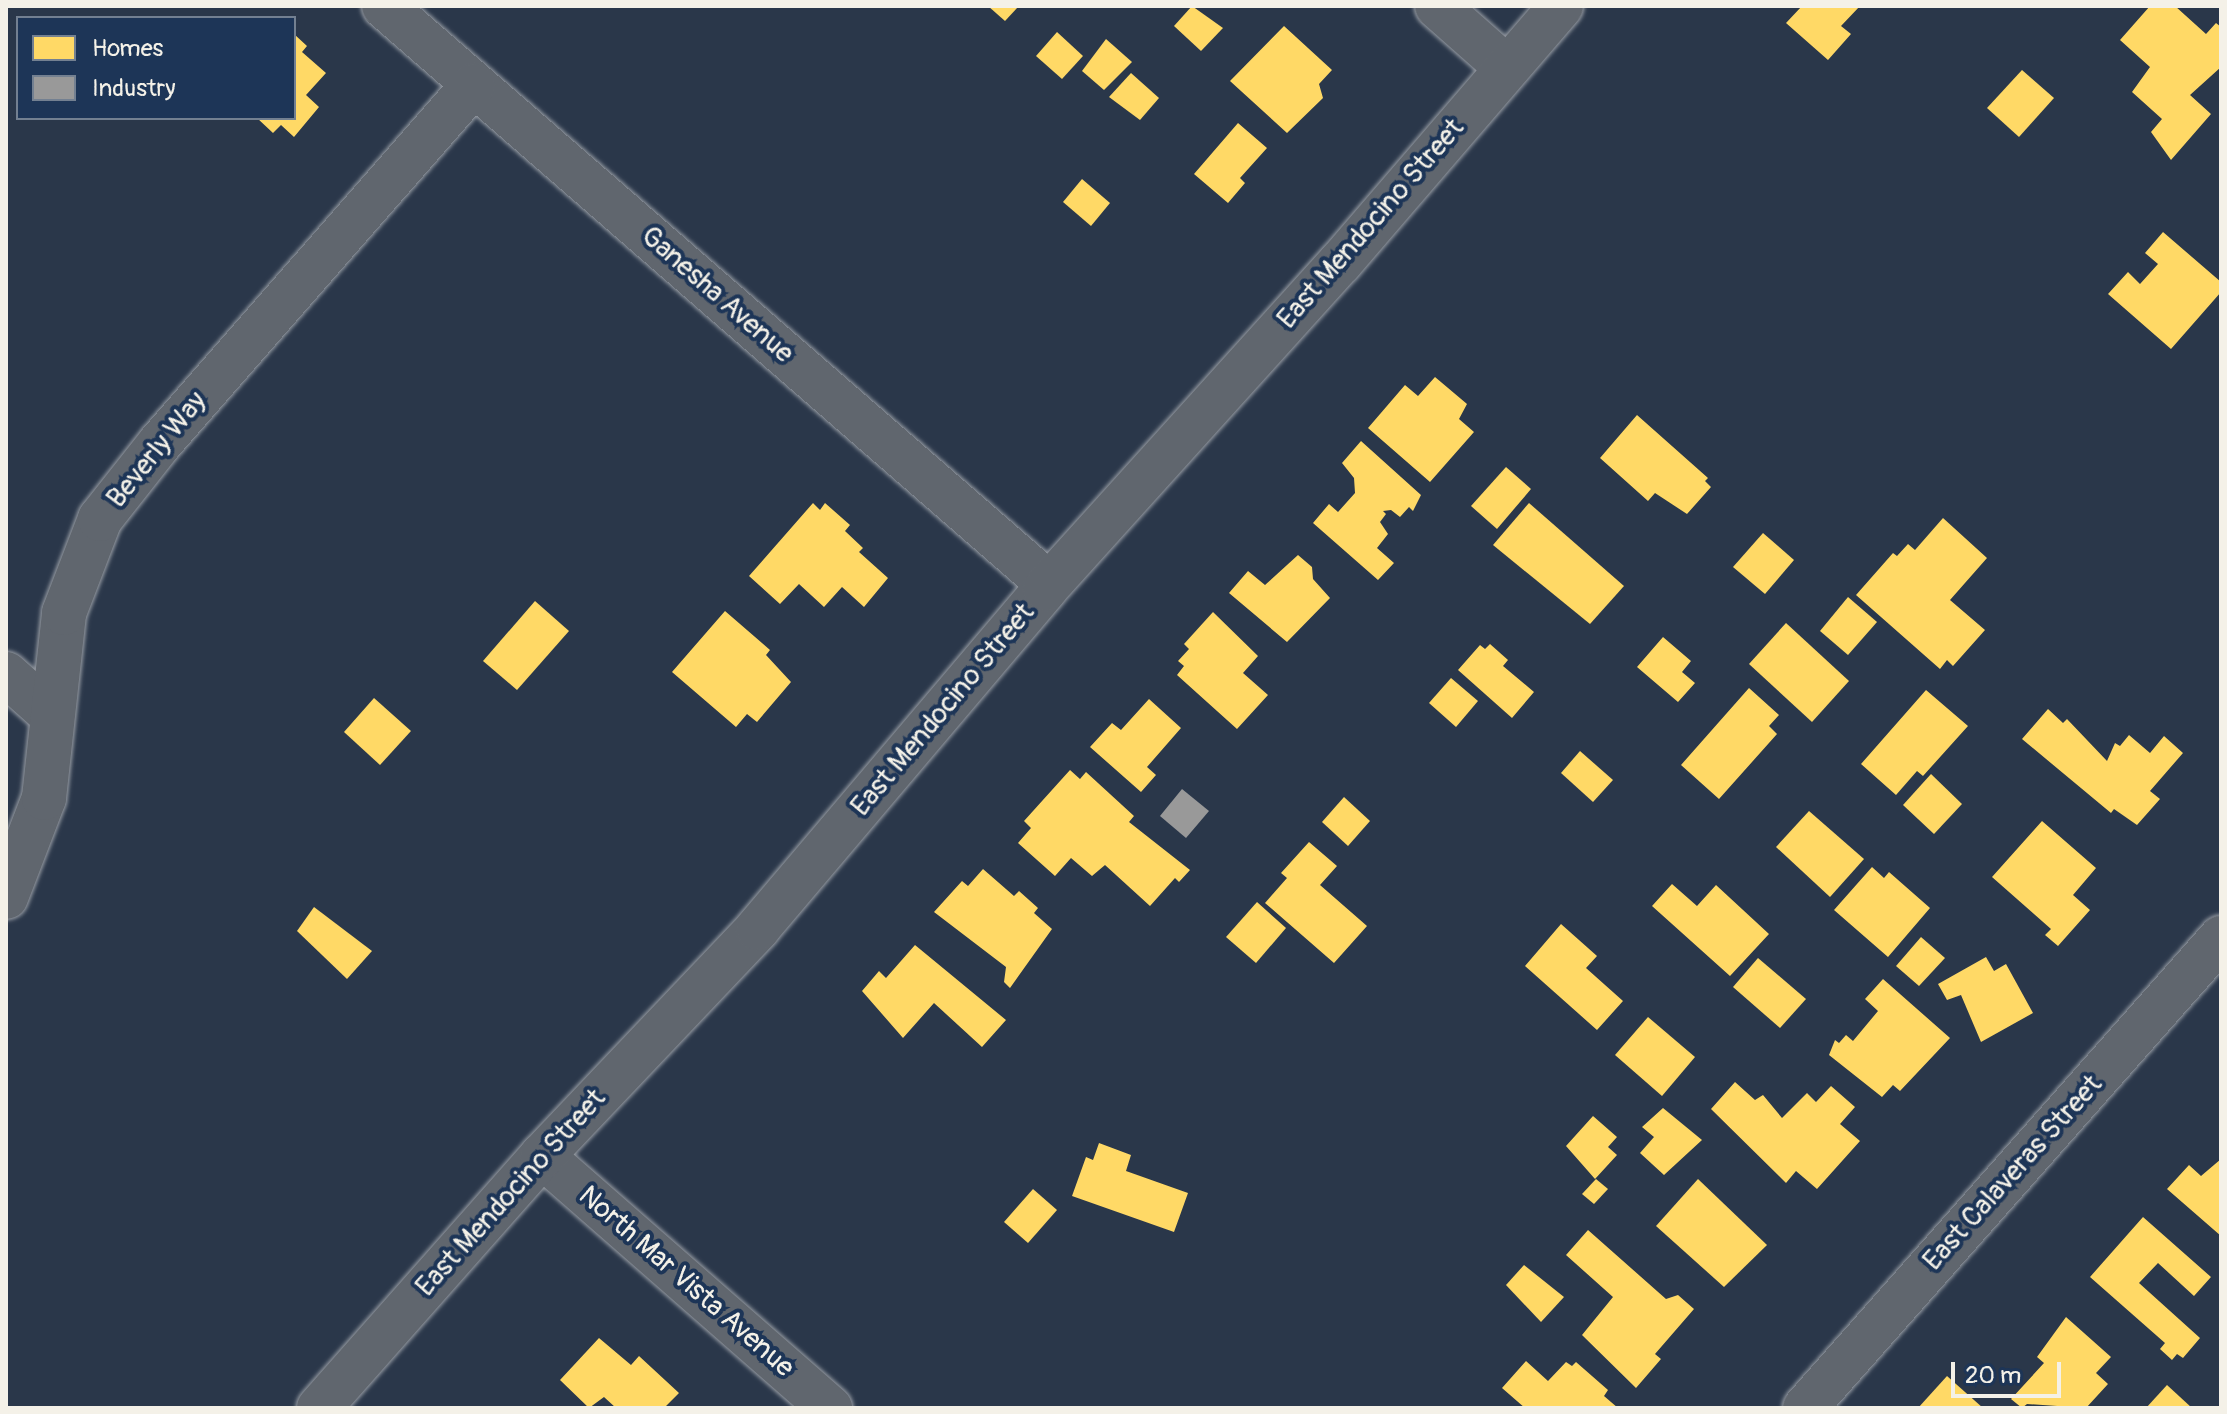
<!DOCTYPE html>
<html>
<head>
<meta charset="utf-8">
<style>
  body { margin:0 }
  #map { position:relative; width:2227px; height:1414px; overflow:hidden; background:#2a374a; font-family:Pangolin,sans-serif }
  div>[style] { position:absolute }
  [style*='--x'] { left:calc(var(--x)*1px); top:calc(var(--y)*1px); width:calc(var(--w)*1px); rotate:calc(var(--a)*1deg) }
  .homes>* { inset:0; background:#ffd966 }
  .industry>* { inset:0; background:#999 }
  .roads { filter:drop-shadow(0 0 2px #979ca3) drop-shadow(0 0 2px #979ca3) }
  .street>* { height:44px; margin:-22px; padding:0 22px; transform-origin:22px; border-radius:22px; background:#60666e }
  .secondary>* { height:44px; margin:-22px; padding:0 22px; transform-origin:22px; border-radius:22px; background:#60666e }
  span { translate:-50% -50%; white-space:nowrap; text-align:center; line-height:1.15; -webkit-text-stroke:8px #1d3557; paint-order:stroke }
  .street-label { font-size:28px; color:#f4f1e8 }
  .frame { position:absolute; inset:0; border:8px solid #f4f1e8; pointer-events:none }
  .legend { position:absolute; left:16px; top:16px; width:280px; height:104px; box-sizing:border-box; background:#1d3557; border:2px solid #738091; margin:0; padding:10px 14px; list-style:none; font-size:24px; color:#f4f1e8 }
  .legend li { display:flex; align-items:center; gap:16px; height:40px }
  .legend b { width:40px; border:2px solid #738091 }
  .scale { position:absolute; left:1951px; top:1362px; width:110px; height:36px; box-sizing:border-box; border:4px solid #f4f1e8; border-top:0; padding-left:10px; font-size:24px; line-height:28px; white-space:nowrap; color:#f4f1e8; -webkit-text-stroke:6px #1d3557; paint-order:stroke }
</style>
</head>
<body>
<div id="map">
  <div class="homes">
    <i style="clip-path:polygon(988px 6px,1019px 6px,1005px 21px)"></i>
    <i style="clip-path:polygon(1192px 6px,1223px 28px,1201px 51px,1174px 26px)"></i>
    <i style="clip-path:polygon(1802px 6px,1860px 6px,1841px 26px,1851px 34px,1828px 60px,1786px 23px)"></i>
    <i style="clip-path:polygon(2150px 6px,2175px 6px,2206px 34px,2216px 23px,2221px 27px,2221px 67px,2190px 95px,2211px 114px,2171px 160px,2151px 132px,2162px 119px,2132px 92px,2150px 67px,2120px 40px)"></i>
    <i style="clip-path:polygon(1284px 26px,1332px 70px,1319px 84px,1323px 98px,1287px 133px,1230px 81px)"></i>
    <i style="clip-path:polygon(1057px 32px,1083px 56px,1062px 79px,1036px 56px)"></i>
    <i style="clip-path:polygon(294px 34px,307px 46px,302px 52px,326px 73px,306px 95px,319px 107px,294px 137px,281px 125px,273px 133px,257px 118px,294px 118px)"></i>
    <i style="clip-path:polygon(1106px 39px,1132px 62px,1104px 90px,1082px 71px)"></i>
    <i style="clip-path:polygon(2022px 70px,2054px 98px,2019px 137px,1987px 108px)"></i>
    <i style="clip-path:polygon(1131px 73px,1159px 98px,1140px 120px,1109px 97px)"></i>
    <i style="clip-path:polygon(1238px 123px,1267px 148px,1240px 178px,1245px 183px,1228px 203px,1194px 174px)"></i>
    <i style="clip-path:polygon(1082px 179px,1110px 203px,1091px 226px,1063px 202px)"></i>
    <i style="clip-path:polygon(2163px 232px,2221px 282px,2221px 292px,2171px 349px,2108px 294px,2128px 272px,2140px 284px,2158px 264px,2145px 253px)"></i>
    <i style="clip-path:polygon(1435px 377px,1467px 404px,1459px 419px,1474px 432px,1430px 482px,1368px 428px,1405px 385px,1418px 396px)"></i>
    <i style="clip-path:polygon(1637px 415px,1708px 478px,1705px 481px,1711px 487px,1687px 514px,1655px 493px,1648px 501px,1600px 458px)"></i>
    <i style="clip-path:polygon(1361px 441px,1421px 495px,1413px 511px,1409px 507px,1400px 517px,1391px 510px,1383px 511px,1386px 514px,1380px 522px,1388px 534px,1377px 548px,1394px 563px,1378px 580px,1313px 523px,1329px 504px,1338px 512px,1355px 493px,1354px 478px,1342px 463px)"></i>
    <i style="clip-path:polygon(1506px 467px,1531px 489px,1497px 529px,1471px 506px)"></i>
    <i style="clip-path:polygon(813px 503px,820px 510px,825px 503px,850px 525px,845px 531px,863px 548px,859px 552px,888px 578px,864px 607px,842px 587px,824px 607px,799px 584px,780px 604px,749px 576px)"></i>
    <i style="clip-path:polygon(1529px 503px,1624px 586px,1590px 624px,1493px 545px)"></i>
    <i style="clip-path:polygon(1943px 518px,1987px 558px,1950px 600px,1985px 630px,1953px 666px,1947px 660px,1940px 669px,1856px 595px,1893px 553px,1897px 556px,1908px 544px,1915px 550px)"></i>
    <i style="clip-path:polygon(1763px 533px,1794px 560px,1765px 594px,1733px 567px)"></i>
    <i style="clip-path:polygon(1298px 555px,1312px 567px,1313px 579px,1330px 598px,1287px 642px,1229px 593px,1248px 571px,1265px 585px)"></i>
    <i style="clip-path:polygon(1848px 597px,1877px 622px,1848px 655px,1820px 631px)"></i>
    <i style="clip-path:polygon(535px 601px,569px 631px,517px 690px,483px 661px)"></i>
    <i style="clip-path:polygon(725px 611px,770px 650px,766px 655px,791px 682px,757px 722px,747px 714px,736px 727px,672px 672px)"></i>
    <i style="clip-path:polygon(1213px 612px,1258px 656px,1243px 673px,1268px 695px,1237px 729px,1177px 675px,1184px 666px,1178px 661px,1189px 649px,1184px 644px)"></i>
    <i style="clip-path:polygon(1786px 623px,1849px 681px,1812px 722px,1749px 664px)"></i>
    <i style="clip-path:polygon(1663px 637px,1691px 661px,1682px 672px,1695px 683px,1678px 702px,1637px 667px)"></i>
    <i style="clip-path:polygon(1490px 644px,1508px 660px,1503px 666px,1534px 692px,1512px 718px,1458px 670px,1480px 645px,1485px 649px)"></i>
    <i style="clip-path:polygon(1451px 678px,1478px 701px,1456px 727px,1429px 703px)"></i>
    <i style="clip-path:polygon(1749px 688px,1779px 715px,1769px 726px,1777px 734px,1719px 799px,1681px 765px)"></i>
    <i style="clip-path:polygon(1926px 690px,1968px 726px,1923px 776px,1917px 771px,1896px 795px,1861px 764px)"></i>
    <i style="clip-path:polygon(374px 698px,411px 731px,380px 765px,344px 732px)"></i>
    <i style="clip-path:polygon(1149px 699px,1181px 728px,1147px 767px,1156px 775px,1141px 792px,1090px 747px,1112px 723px,1121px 730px)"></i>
    <i style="clip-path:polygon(2048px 709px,2063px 723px,2067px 719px,2107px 761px,2115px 743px,2120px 746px,2129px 735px,2150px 753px,2164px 736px,2183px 753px,2150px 791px,2160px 799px,2137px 825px,2114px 809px,2111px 813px,2022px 739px)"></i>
    <i style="clip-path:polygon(1580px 751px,1613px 780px,1593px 802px,1561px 773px)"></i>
    <i style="clip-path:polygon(1070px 770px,1080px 779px,1086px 772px,1134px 816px,1129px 822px,1190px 870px,1179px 882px,1175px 878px,1150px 906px,1105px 865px,1092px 876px,1071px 858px,1055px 876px,1018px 843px,1031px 828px,1024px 821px)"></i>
    <i style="clip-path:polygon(1931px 774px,1962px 804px,1934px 834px,1903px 805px)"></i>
    <i style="clip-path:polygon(1344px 797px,1370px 821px,1348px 846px,1322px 822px)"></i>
    <i style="clip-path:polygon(1809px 811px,1864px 859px,1830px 897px,1776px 847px)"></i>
    <i style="clip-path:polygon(2042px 821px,2096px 868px,2073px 895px,2090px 910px,2058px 946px,2045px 935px,2051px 929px,1992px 877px)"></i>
    <i style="clip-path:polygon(1309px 842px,1337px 866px,1320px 885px,1367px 926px,1334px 963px,1265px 903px,1287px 878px,1281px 873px)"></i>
    <i style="clip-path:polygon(1872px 867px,1884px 878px,1889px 872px,1930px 908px,1888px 957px,1834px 910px)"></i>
    <i style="clip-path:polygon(983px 869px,1014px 896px,1019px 891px,1038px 908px,1034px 913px,1052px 929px,1010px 988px,1004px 982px,1006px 967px,934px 912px,962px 881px,968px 886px)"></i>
    <i style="clip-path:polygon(1672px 884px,1697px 906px,1716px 885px,1769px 934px,1730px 976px,1652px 906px)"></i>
    <i style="clip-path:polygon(1257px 902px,1286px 928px,1256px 963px,1226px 937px)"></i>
    <i style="clip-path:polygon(314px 907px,372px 951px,347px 979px,297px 931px)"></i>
    <i style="clip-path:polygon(1561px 924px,1597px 956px,1586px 968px,1623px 1001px,1597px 1030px,1525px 966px)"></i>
    <i style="clip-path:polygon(1921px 937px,1945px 958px,1919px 986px,1896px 966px)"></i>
    <i style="clip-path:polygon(915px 945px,1006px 1020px,982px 1047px,934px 1003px,903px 1038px,862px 991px,879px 971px,886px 978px)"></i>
    <i style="clip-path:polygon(1986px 957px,1994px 971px,2006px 964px,2033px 1013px,1981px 1042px,1961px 995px,1947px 1000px,1938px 984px)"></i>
    <i style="clip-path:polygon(1758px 958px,1806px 999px,1780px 1028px,1733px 987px)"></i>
    <i style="clip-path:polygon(1883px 979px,1950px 1038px,1900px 1091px,1893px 1085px,1882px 1097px,1829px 1055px,1835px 1040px,1839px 1043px,1846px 1035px,1853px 1041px,1878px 1011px,1865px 999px)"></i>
    <i style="clip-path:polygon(1648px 1017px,1695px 1057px,1662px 1096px,1615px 1055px)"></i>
    <i style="clip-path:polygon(1735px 1082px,1755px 1100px,1763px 1095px,1782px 1118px,1807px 1093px,1816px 1102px,1831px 1086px,1855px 1107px,1840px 1124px,1860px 1141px,1817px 1189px,1796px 1171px,1786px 1183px,1711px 1109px)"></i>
    <i style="clip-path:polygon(1663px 1108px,1702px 1140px,1664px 1175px,1640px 1153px,1654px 1137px,1642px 1127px)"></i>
    <i style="clip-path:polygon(1593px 1116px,1617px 1137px,1608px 1147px,1617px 1155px,1595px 1179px,1566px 1146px)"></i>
    <i style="clip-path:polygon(1099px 1143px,1131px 1155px,1126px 1171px,1188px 1193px,1174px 1232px,1072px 1196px,1086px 1157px,1093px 1160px)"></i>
    <i style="clip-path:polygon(2221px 1159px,2221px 1236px,2167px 1189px,2189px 1165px,2201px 1176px)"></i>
    <i style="clip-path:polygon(1596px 1179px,1608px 1189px,1594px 1204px,1582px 1194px)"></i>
    <i style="clip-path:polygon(1698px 1179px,1767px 1245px,1724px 1287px,1656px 1226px)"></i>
    <i style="clip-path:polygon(1033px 1189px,1057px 1210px,1028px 1243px,1004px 1222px)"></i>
    <i style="clip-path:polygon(2143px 1217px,2211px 1277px,2194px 1296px,2158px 1263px,2139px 1283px,2200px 1338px,2183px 1358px,2177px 1354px,2172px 1360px,2160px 1349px,2165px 1343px,2090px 1277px)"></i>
    <i style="clip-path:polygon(1588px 1230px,1666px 1299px,1678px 1295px,1694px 1309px,1655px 1354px,1661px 1359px,1636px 1388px,1582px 1335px,1613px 1297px,1566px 1255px)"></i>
    <i style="clip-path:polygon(1524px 1265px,1564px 1297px,1541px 1322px,1506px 1285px)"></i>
    <i style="clip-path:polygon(2066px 1317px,2111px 1357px,2096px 1373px,2108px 1384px,2086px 1408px,2027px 1404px,2022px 1408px,2011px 1399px,2044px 1363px,2037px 1357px)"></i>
    <i style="clip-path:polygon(599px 1338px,631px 1365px,639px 1356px,679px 1393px,664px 1408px,616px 1408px,604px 1397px,589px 1408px,560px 1380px)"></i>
    <i style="clip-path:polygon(1526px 1361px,1548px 1381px,1566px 1362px,1572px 1366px,1576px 1362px,1608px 1390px,1604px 1396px,1618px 1408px,1525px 1408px,1502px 1388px)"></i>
    <i style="clip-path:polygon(1947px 1376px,1983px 1408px,1918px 1408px)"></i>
    <i style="clip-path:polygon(2167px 1385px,2192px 1408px,2146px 1408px)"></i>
  </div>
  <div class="industry">
    <i style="clip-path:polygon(1182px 789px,1209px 811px,1186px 838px,1160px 816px)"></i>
  </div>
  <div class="roads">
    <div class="street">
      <i style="--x:384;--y:6;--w:881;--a:41"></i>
      <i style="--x:1437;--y:6;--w:92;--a:41.5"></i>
      <i style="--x:6;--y:674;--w:62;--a:41.7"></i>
      <i style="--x:6;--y:897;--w:106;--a:-69"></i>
      <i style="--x:44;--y:798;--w:186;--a:-83.8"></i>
      <i style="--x:64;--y:613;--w:101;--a:-69"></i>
      <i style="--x:100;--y:519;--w:97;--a:-51.7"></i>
      <i style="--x:160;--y:443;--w:475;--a:-48.8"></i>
      <i style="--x:542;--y:1156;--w:383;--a:41.2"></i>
      <i style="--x:1805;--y:1408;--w:628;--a:-48.49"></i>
    </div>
    <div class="secondary">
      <i style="--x:319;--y:1408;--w:337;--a:-48.5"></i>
      <i style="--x:542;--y:1156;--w:314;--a:-46.5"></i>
      <i style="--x:758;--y:928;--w:444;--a:-49.7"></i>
      <i style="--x:1045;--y:589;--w:440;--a:-47.9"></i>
      <i style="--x:1340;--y:263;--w:339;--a:-49.3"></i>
    </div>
  </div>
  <div class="street-label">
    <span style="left:1371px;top:224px;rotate:-49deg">East Mendocino Street</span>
    <span style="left:717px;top:295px;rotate:41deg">Ganesha Avenue</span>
    <span style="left:157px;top:450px;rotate:-51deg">Beverly Way</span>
    <span style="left:943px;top:710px;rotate:-50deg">East Mendocino Street</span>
    <span style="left:2013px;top:1173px;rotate:-48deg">East Calaveras Street</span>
    <span style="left:511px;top:1193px;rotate:-48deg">East Mendocino Street</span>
    <span style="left:686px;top:1282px;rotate:41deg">North Mar Vista Avenue</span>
  </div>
  <div class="frame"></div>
  <ul class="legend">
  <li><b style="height:22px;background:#ffd966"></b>Homes</li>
  <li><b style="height:22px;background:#999"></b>Industry</li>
  </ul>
  <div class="scale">20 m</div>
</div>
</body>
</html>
